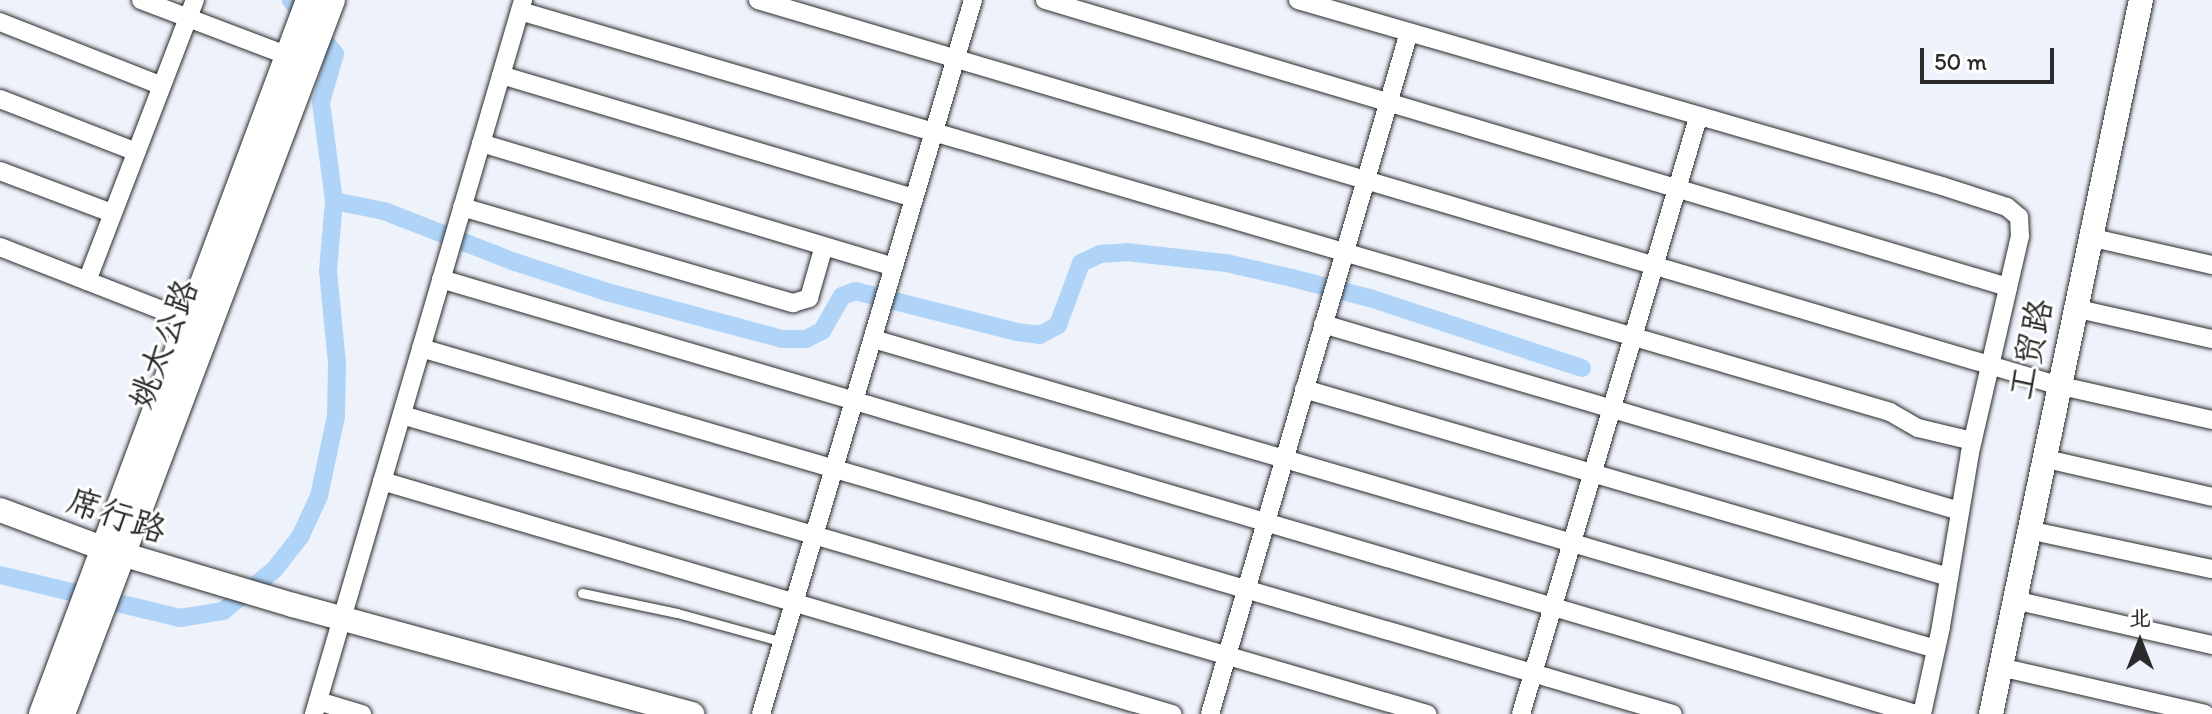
<!DOCTYPE html>
<html>
<head>
<meta charset="utf-8">
<style>
  body { margin:0 }
  #map { position:relative; width:2212px; height:714px; overflow:hidden; background:#edf2fb; font-family:Itim,"LXGW WenKai TC",sans-serif }
  div>[style] { position:absolute }
  [style*='--x'] { left:calc(var(--x)*1px); top:calc(var(--y)*1px); width:calc(var(--w)*1px); rotate:calc(var(--a)*1deg) }
  .canal>* { height:18px; margin:-9px; padding:0 9px; transform-origin:9px; border-radius:9px; background:#afd4f8 }
  .roads { filter:drop-shadow(0 0 2px #2b2b2b) drop-shadow(0 0 2px #2b2b2b) }
  .service>* { height:9px; margin:-4.5px; padding:0 4.5px; transform-origin:4.5px; border-radius:4.5px; background:#fff }
  .minor>* { height:18px; margin:-9px; padding:0 9px; transform-origin:9px; border-radius:9px; background:#fff }
  .tertiary>* { height:24px; margin:-12px; padding:0 12px; transform-origin:12px; border-radius:12px; background:#fff }
  .secondary>* { height:26px; margin:-13px; padding:0 13px; transform-origin:13px; border-radius:13px; background:#fff }
  span { translate:-50% -50%; white-space:nowrap; text-align:center; line-height:1.15; -webkit-text-stroke:6px #fff; paint-order:stroke }
  .street-label { font-size:34px; color:#2b2b2b }
  .north { position:absolute; left:2100px; top:602px; width:80px; height:80px; -webkit-text-stroke:6px #fff; paint-order:stroke; rotate:0deg; font-size:22px; font-weight:700; line-height:32px; text-align:center; color:#2b2b2b }
  .north::after { content:''; display:block; margin:auto; width:28px; height:36px; background:#2b2b2b; clip-path:polygon(50% 0,100% 100%,50% 72%,0 100%) }
  .scale { position:absolute; left:1920px; top:48px; width:134px; height:36px; box-sizing:border-box; border:4px solid #2b2b2b; border-top:0; padding-left:10px; font-size:24px; line-height:28px; white-space:nowrap; color:#2b2b2b; -webkit-text-stroke:6px #fff; paint-order:stroke }
</style>
</head>
<body>
<div id="map">
  <div class="canal">
    <i style="--x:334;--y:201;--w:51;--a:11.3"></i>
    <i style="--x:384;--y:211;--w:141;--a:21.3"></i>
    <i style="--x:515;--y:262;--w:97;--a:18.1"></i>
    <i style="--x:607;--y:292;--w:181;--a:15"></i>
    <i style="--x:782;--y:339;--w:24;--a:0"></i>
    <i style="--x:806;--y:339;--w:18;--a:-27"></i>
    <i style="--x:822;--y:331;--w:40;--a:-60.3"></i>
    <i style="--x:842;--y:296;--w:14;--a:-21"></i>
    <i style="--x:855;--y:291;--w:167;--a:14.2"></i>
    <i style="--x:1017;--y:332;--w:23;--a:7"></i>
    <i style="--x:1040;--y:335;--w:21;--a:-29"></i>
    <i style="--x:1058;--y:325;--w:66;--a:-69.6"></i>
    <i style="--x:1081;--y:263;--w:21;--a:-25"></i>
    <i style="--x:1100;--y:254;--w:26;--a:-4"></i>
    <i style="--x:1126;--y:252;--w:101;--a:6.3"></i>
    <i style="--x:1226;--y:263;--w:68;--a:12.8"></i>
    <i style="--x:1292;--y:278;--w:84;--a:14.5"></i>
    <i style="--x:1373;--y:299;--w:220;--a:18.3"></i>
    <i style="--x:0;--y:575;--w:185;--a:13.4"></i>
    <i style="--x:180;--y:618;--w:44;--a:-9.2"></i>
    <i style="--x:223;--y:611;--w:65;--a:-38.8"></i>
    <i style="--x:274;--y:570;--w:42;--a:-51.8"></i>
    <i style="--x:300;--y:537;--w:45;--a:-65.1"></i>
    <i style="--x:319;--y:496;--w:82;--a:-78"></i>
    <i style="--x:336;--y:416;--w:53;--a:-88.9"></i>
    <i style="--x:337;--y:363;--w:92;--a:-95.6"></i>
    <i style="--x:328;--y:271;--w:70;--a:-85.1"></i>
    <i style="--x:334;--y:201;--w:100;--a:-97.5"></i>
    <i style="--x:321;--y:102;--w:50;--a:-73.7"></i>
    <i style="--x:335;--y:54;--w:70;--a:-129.2"></i>
  </div>
  <div class="roads">
    <div class="service">
      <i style="--x:582;--y:593;--w:97;--a:11.9"></i>
      <i style="--x:677;--y:613;--w:110;--a:15.3"></i>
    </div>
    <div class="minor">
      <i style="--x:141;--y:0;--w:169;--a:20.8"></i>
      <i style="--x:758;--y:0;--w:1355;--a:16.51"></i>
      <i style="--x:2057;--y:385;--w:159;--a:12.7"></i>
      <i style="--x:1045;--y:0;--w:1005;--a:16.6"></i>
      <i style="--x:1298;--y:0;--w:670;--a:16.11"></i>
      <i style="--x:1942;--y:186;--w:68;--a:17.9"></i>
      <i style="--x:2007;--y:207;--w:16;--a:40"></i>
      <i style="--x:2019;--y:217;--w:19;--a:87"></i>
      <i style="--x:2020;--y:236;--w:223;--a:103"></i>
      <i style="--x:1970;--y:453;--w:176;--a:99.5"></i>
      <i style="--x:1941;--y:627;--w:89;--a:102.3"></i>
      <i style="--x:520;--y:11;--w:1427;--a:16.31"></i>
      <i style="--x:1890;--y:412;--w:32;--a:30"></i>
      <i style="--x:1918;--y:428;--w:56;--a:13.5"></i>
      <i style="--x:0;--y:22;--w:172;--a:21.5"></i>
      <i style="--x:501;--y:75;--w:431;--a:16.6"></i>
      <i style="--x:0;--y:99;--w:144;--a:21.2"></i>
      <i style="--x:481;--y:143;--w:431;--a:16.7"></i>
      <i style="--x:0;--y:171;--w:120;--a:20.6"></i>
      <i style="--x:462;--y:207;--w:345;--a:16.2"></i>
      <i style="--x:793;--y:303;--w:17;--a:-17"></i>
      <i style="--x:809;--y:298;--w:54;--a:-73.9"></i>
      <i style="--x:2089;--y:237;--w:126;--a:12.8"></i>
      <i style="--x:0;--y:247;--w:212;--a:21.3"></i>
      <i style="--x:441;--y:279;--w:1538;--a:16.43"></i>
      <i style="--x:87;--y:281;--w:301;--a:-69"></i>
      <i style="--x:2074;--y:308;--w:141;--a:12.7"></i>
      <i style="--x:1323;--y:324;--w:664;--a:16.36"></i>
      <i style="--x:873;--y:339;--w:1107;--a:16.26"></i>
      <i style="--x:421;--y:348;--w:1304;--a:16.3"></i>
      <i style="--x:1304;--y:389;--w:672;--a:16.25"></i>
      <i style="--x:402;--y:415;--w:1068;--a:16.26"></i>
      <i style="--x:2042;--y:458;--w:174;--a:12.9"></i>
      <i style="--x:382;--y:481;--w:824;--a:16.43"></i>
      <i style="--x:2028;--y:530;--w:188;--a:12"></i>
      <i style="--x:2014;--y:600;--w:203;--a:12.8"></i>
      <i style="--x:2000;--y:667;--w:210;--a:12.9"></i>
      <i style="--x:318;--y:701;--w:46;--a:16.5"></i>
      <i style="--x:314;--y:714;--w:744;--a:-73.68"></i>
      <i style="--x:761;--y:714;--w:745;--a:-73.46"></i>
      <i style="--x:1210;--y:714;--w:710;--a:-73.73"></i>
      <i style="--x:1521;--y:714;--w:622;--a:-73.46"></i>
    </div>
    <div class="tertiary">
      <i style="--x:0;--y:510;--w:112;--a:20.4"></i>
      <i style="--x:105;--y:549;--w:196;--a:16.6"></i>
      <i style="--x:293;--y:605;--w:414;--a:15.3"></i>
      <i style="--x:1991;--y:714;--w:730;--a:-78.14"></i>
    </div>
    <div class="secondary">
      <i style="--x:42;--y:714;--w:762;--a:-69.5"></i>
      <i style="--x:62;--y:714;--w:763;--a:-69.29"></i>
    </div>
  </div>
  <div class="street-label">
    <span style="left:163px;top:344px;rotate:-69deg">姚太公路</span>
    <span style="left:2030px;top:349px;rotate:-78deg">工贸路</span>
    <span style="left:117px;top:515px;rotate:19deg">席行路</span>
  </div>
  <div class="north">北</div>
  <div class="scale">50 m</div>
</div>
</body>
</html>
